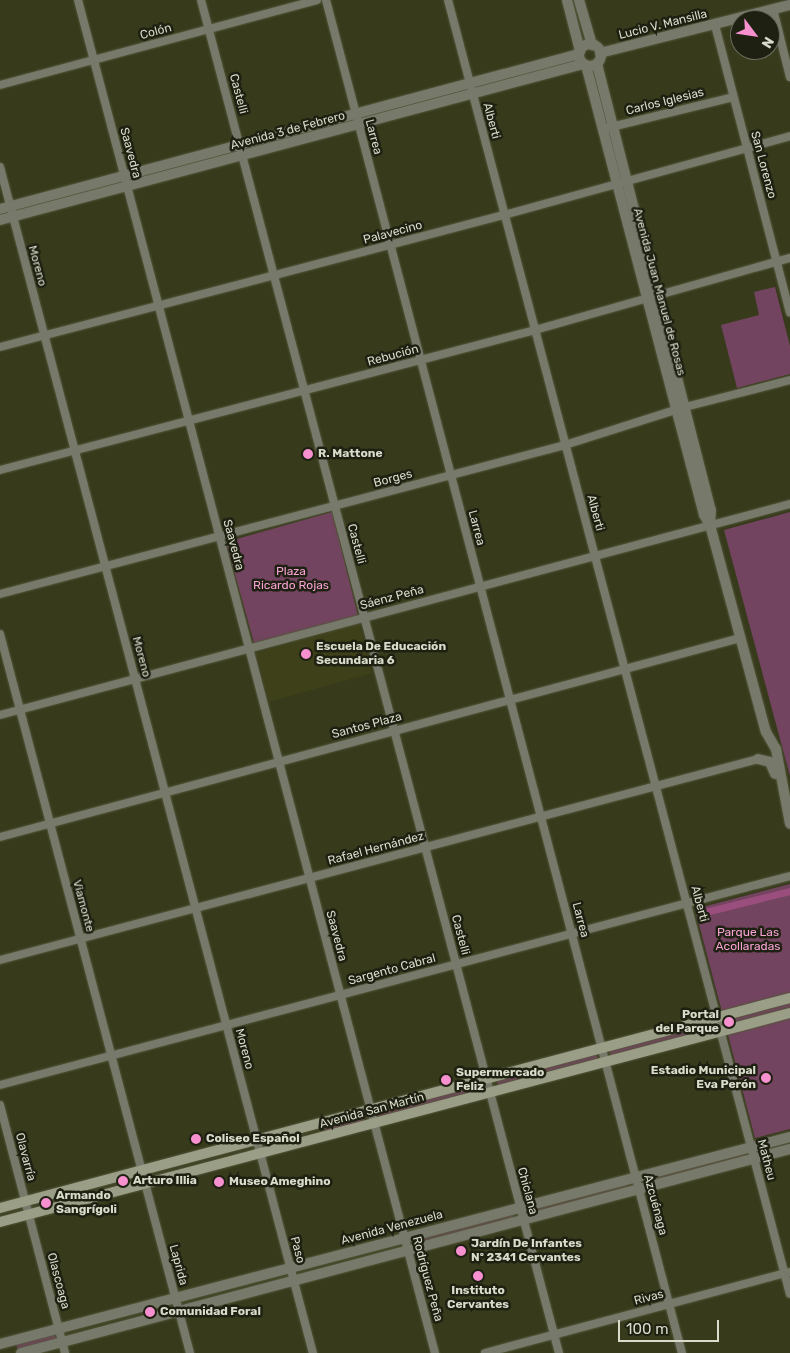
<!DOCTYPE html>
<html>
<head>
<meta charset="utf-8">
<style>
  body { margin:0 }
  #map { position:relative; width:790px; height:1353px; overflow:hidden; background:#373a1b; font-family:Rubik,sans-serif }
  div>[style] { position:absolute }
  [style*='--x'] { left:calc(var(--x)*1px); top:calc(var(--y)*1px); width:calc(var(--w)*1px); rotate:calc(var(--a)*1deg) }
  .built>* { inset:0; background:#3d4019 }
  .green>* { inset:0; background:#734460 }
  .canal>* { height:7px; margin:-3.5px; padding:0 3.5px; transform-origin:3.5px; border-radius:3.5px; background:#9a4e7d }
  .roads { filter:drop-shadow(0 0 1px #54573a) drop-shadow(0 0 1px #54573a) }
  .minor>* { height:8px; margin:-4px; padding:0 4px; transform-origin:4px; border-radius:4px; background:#77796b }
  .tertiary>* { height:10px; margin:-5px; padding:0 5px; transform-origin:5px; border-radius:5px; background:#77796b }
  .tertiary>.ring { margin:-5px; padding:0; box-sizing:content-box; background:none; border:10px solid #77796b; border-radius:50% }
  .secondary>* { height:10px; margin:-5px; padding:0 5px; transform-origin:5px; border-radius:5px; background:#9b9e87 }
  .dots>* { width:14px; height:14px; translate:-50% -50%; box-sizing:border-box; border:2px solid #1e2012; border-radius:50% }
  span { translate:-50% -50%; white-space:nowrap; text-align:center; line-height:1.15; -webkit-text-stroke:5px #1e2012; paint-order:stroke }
  .street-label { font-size:12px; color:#d9dcca }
  .poi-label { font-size:12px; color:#d9dcca; font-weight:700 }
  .left { translate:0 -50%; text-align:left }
  .right { translate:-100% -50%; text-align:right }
  .park-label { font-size:12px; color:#f8a2d5 }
  .north { position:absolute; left:730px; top:10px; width:50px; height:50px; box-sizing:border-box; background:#1e2012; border:1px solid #696b5c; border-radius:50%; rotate:121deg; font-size:14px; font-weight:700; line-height:20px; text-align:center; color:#d9dcca }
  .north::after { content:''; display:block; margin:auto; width:18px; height:22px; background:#f790ce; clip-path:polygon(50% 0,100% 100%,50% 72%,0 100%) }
  .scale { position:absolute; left:618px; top:1320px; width:101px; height:22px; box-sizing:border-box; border:2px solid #d9dcca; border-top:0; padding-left:6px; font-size:15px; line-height:18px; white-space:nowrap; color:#d9dcca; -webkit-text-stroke:4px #1e2012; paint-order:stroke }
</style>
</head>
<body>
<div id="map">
  <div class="built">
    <i style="clip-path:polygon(359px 624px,372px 673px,269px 702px,256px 653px)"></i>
  </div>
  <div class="green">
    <i style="clip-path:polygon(775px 287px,790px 346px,790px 374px,737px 388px,721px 325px,759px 315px,754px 292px)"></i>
    <i style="clip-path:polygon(332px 512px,358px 616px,254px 643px,226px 542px)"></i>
    <i style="clip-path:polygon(790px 512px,790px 776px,724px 530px)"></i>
    <i style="clip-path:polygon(790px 884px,790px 1129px,755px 1138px,695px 909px)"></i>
    <i style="clip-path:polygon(708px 1023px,710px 1030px,611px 1056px,609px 1050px)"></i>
    <i style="clip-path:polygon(596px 1054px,598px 1060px,498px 1087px,497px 1081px)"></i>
    <i style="clip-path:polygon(477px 1086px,478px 1092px,379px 1119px,377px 1113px)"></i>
    <i style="clip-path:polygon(363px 1116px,364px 1122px,326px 1132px,324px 1126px)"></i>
    <i style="clip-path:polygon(744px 1151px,745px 1157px,646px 1184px,645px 1178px)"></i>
    <i style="clip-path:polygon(626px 1182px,628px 1188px,529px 1215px,527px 1209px)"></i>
    <i style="clip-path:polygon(512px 1212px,514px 1218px,415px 1245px,413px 1239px)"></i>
    <i style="clip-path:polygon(55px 1333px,56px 1340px,18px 1350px,16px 1344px)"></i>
  </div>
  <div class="canal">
    <i style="--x:705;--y:912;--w:88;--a:-13.9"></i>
  </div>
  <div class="roads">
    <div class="minor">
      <i style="--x:78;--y:0;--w:1399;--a:75.22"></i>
      <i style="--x:201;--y:0;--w:1400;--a:75.18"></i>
      <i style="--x:326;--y:0;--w:1399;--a:75.26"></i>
      <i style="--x:448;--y:0;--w:1338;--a:75.2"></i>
      <i style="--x:773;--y:9;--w:70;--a:76"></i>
      <i style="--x:715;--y:25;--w:297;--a:75.4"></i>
      <i style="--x:0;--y:85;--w:328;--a:-15"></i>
      <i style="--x:603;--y:129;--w:134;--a:-13.8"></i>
      <i style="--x:0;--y:167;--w:1227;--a:75.22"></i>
      <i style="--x:0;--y:347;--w:521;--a:-14.68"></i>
      <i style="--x:504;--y:215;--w:297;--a:-15.4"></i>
      <i style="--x:0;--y:470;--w:553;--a:-14.66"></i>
      <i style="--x:535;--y:330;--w:265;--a:-15.8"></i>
      <i style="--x:0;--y:594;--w:584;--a:-14.77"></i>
      <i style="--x:565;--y:445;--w:126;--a:-17.6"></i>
      <i style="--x:685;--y:407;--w:108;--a:-14.4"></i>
      <i style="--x:0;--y:634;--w:744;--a:75.2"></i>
      <i style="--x:0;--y:715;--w:818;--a:-14.95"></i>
      <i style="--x:0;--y:837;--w:766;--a:-15.05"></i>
      <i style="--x:0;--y:960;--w:784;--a:-14.85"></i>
      <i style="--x:0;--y:1085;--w:817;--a:-14.82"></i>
      <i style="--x:0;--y:1105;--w:256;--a:75.3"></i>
      <i style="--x:485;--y:1353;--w:316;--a:-14.9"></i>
    </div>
    <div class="tertiary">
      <i style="--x:567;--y:0;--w:53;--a:75.7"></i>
      <i style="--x:579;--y:0;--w:47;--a:73.9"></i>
      <i class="ring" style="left:579px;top:44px;width:12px;height:12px"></i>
      <i style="--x:600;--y:53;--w:196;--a:-14.2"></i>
      <i style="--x:597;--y:64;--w:460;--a:75.7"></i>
      <i style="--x:711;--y:510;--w:15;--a:94"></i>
      <i style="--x:586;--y:65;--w:465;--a:75.3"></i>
      <i style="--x:704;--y:515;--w:12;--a:59"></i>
      <i style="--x:710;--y:525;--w:214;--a:74.9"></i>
      <i style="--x:766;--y:732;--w:20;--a:60"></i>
      <i style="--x:776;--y:749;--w:76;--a:79.4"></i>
      <i style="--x:0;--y:209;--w:599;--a:-14.99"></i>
      <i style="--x:0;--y:220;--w:604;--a:-14.98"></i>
      <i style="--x:758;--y:759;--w:12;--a:14"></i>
      <i style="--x:770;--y:762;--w:13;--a:67"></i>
      <i style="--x:0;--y:1344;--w:817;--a:-14.68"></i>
      <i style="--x:21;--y:1353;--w:796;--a:-14.86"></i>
    </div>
    <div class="secondary">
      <i style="--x:0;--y:1208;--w:817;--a:-14.89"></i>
      <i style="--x:0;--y:1222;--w:817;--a:-14.82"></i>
    </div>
  </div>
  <div class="dots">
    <i style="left:308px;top:454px;background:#f790ce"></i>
    <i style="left:306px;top:654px;background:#f790ce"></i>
    <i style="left:729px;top:1022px;background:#f790ce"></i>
    <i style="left:766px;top:1078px;background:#f790ce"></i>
    <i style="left:446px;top:1080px;background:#f790ce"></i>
    <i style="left:196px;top:1139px;background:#f790ce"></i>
    <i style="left:123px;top:1181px;background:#f790ce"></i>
    <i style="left:219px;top:1182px;background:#f790ce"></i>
    <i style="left:46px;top:1203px;background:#f790ce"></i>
    <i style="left:461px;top:1251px;background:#f790ce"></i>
    <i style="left:478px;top:1276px;background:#f790ce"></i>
    <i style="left:150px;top:1312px;background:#f790ce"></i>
  </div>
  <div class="street-label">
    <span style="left:663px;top:25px;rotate:-14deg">Lucio V. Mansilla</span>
    <span style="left:156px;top:32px;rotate:-15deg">Colón</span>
    <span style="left:238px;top:94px;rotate:75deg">Castelli</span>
    <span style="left:665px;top:102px;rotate:-14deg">Carlos Iglesias</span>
    <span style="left:491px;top:121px;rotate:75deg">Alberti</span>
    <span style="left:288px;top:131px;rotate:-15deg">Avenida 3 de Febrero</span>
    <span style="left:373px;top:137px;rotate:75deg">Larrea</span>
    <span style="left:130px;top:153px;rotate:75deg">Saavedra</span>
    <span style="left:763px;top:165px;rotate:75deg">San Lorenzo</span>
    <span style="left:393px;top:233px;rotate:-15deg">Palavecino</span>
    <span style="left:37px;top:266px;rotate:75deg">Moreno</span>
    <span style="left:659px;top:292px;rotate:75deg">Avenida Juan Manuel de Rosas</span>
    <span style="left:393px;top:356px;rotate:-15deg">Rebución</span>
    <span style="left:393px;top:479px;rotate:-15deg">Borges</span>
    <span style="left:595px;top:513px;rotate:75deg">Alberti</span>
    <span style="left:476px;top:528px;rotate:75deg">Larrea</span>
    <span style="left:356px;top:544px;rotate:75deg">Castelli</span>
    <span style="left:233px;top:545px;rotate:75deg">Saavedra</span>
    <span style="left:392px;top:598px;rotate:-15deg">Sáenz Peña</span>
    <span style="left:141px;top:657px;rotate:75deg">Moreno</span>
    <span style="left:367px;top:726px;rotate:-15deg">Santos Plaza</span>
    <span style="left:376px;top:849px;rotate:-15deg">Rafael Hernández</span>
    <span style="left:699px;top:904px;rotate:75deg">Alberti</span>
    <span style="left:83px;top:906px;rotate:75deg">Viamonte</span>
    <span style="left:580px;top:920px;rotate:75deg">Larrea</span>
    <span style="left:460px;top:935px;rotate:75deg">Castelli</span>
    <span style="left:336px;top:936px;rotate:75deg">Saavedra</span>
    <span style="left:392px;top:970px;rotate:-15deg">Sargento Cabral</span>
    <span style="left:244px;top:1049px;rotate:75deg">Moreno</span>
    <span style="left:372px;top:1111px;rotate:-15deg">Avenida San Martín</span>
    <span style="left:25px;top:1157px;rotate:75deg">Olavarría</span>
    <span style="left:766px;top:1160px;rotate:75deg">Matheu</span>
    <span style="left:527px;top:1191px;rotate:75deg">Chiclana</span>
    <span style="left:655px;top:1205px;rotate:75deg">Azcuénaga</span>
    <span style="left:392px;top:1228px;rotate:-15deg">Avenida Venezuela</span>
    <span style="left:297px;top:1250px;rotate:75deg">Paso</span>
    <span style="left:178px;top:1265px;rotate:75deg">Laprida</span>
    <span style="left:427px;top:1279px;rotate:75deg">Rodríguez Peña</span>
    <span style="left:58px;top:1281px;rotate:75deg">Olascoaga</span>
    <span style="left:649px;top:1298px;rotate:-15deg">Rivas</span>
  </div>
  <div class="poi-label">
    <span class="left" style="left:318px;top:454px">R. Mattone</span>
    <span class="left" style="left:316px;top:654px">Escuela De Educación<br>Secundaria 6</span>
    <span class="right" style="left:719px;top:1022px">Portal<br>del Parque</span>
    <span class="right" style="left:756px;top:1078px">Estadio Municipal<br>Eva Perón</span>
    <span class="left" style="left:456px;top:1080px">Supermercado<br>Feliz</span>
    <span class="left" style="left:206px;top:1139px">Coliseo Español</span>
    <span class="left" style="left:133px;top:1181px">Arturo Illia</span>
    <span class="left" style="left:229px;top:1182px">Museo Ameghino</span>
    <span class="left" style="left:56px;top:1203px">Armando<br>Sangrígoli</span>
    <span class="left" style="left:471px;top:1251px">Jardín De Infantes<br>Nº 2341 Cervantes</span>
    <span style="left:478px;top:1298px">Instituto<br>Cervantes</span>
    <span class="left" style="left:160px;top:1312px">Comunidad Foral</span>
  </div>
  <div class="park-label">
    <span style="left:291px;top:579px">Plaza<br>Ricardo Rojas</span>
    <span style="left:748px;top:940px">Parque Las<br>Acollaradas</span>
  </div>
  <div class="north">N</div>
  <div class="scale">100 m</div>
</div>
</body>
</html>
